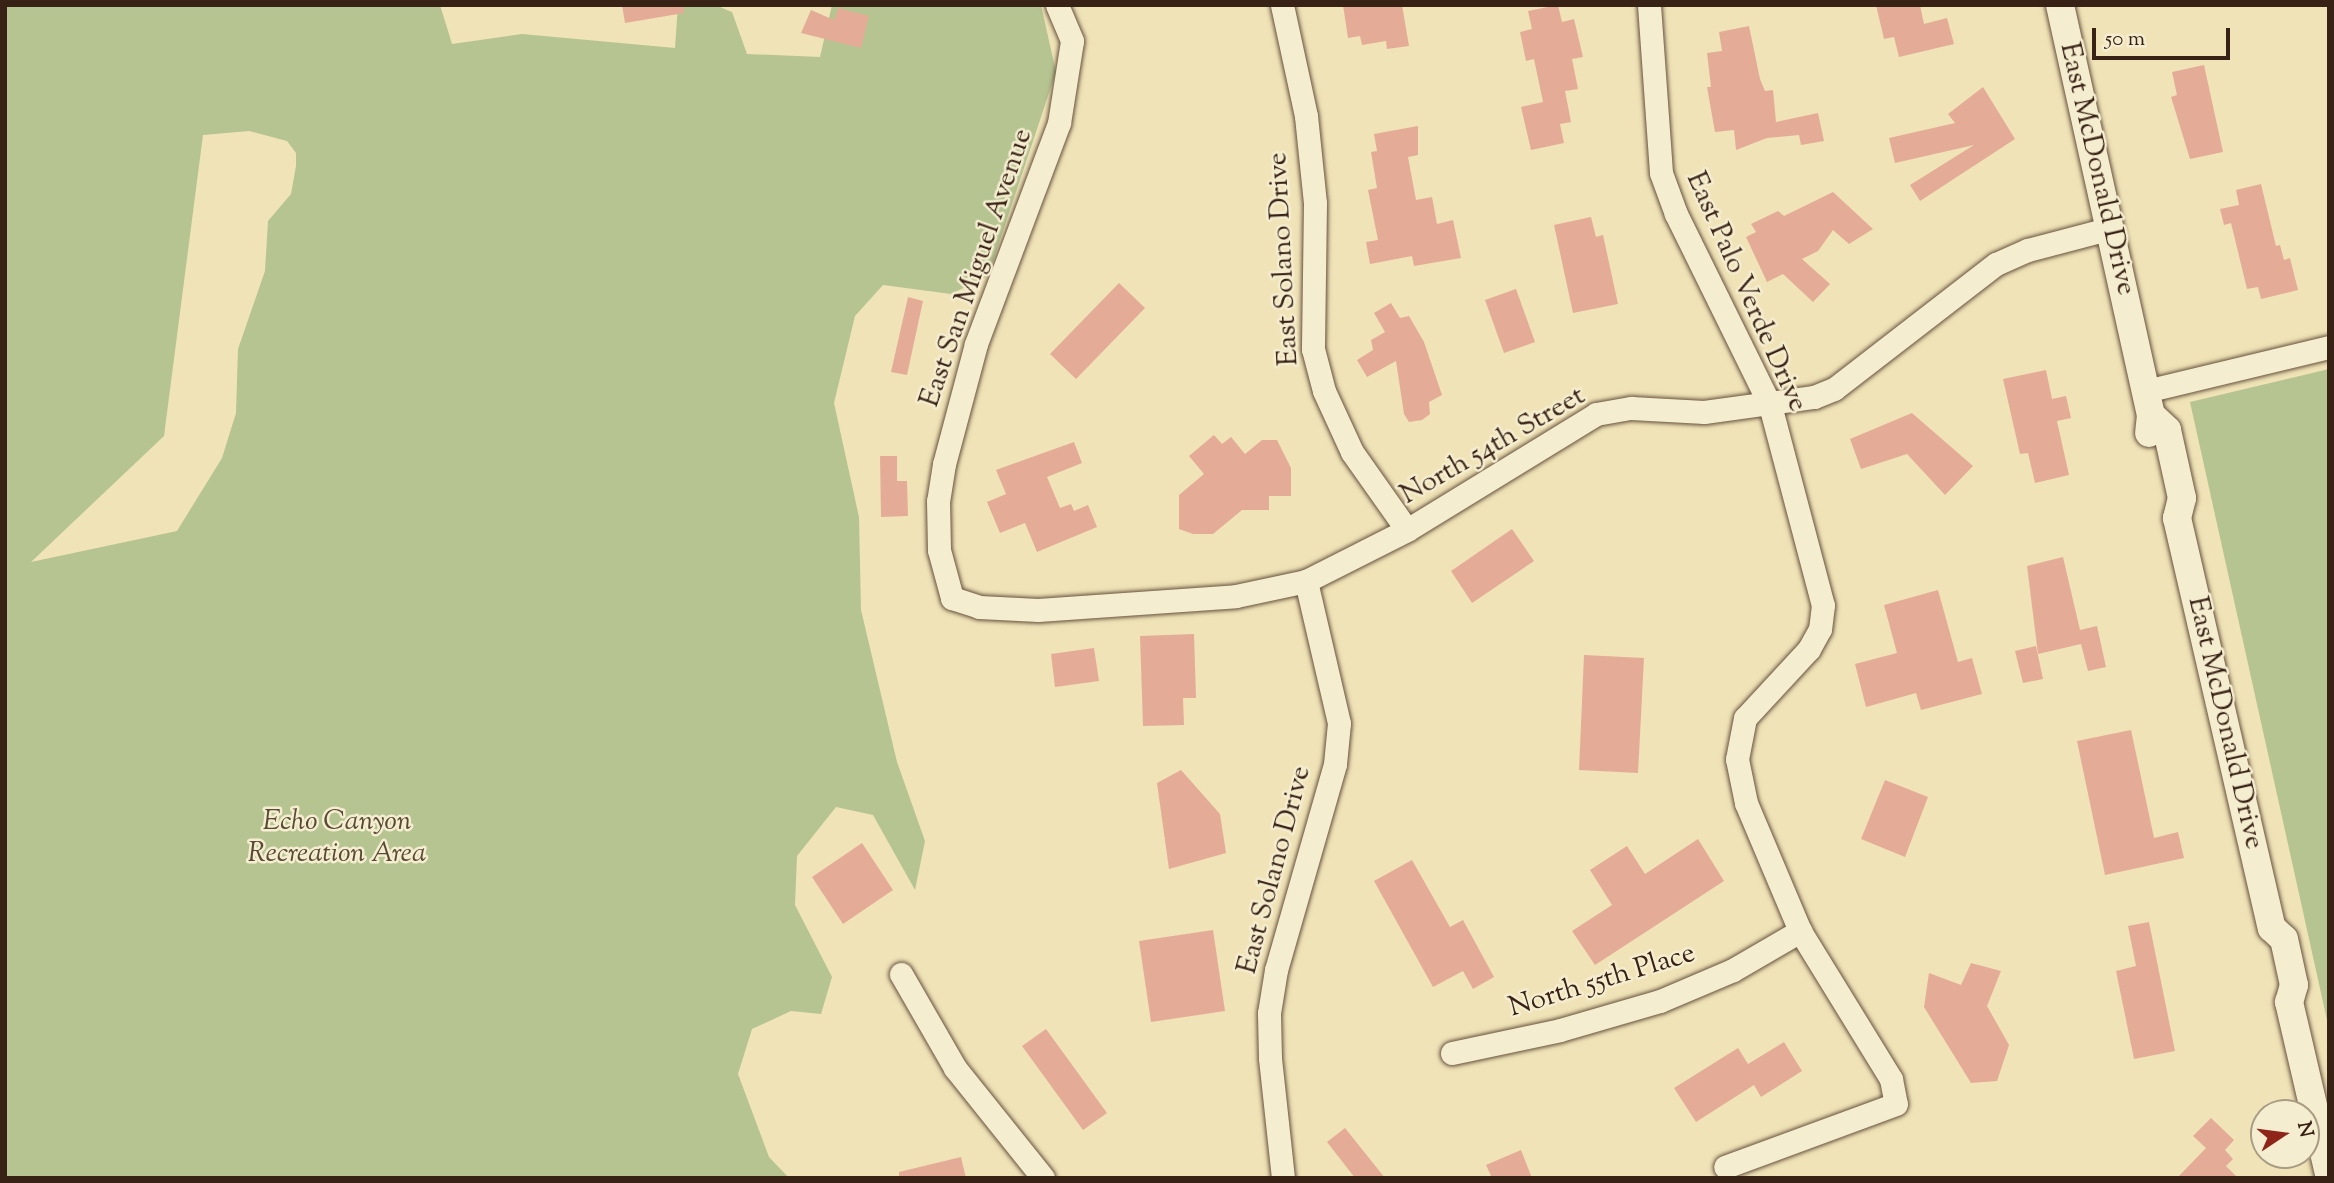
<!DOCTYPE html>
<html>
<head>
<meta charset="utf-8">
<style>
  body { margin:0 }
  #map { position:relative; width:2334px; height:1183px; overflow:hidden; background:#f0e3b7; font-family:"Sorts Mill Goudy",serif }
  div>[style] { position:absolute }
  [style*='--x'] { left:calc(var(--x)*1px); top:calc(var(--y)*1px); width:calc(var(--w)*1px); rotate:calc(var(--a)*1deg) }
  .green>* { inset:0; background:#b6c491 }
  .building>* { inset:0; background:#e4ac97 }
  .roads { filter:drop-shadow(0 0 2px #66523e) drop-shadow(0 0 2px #66523e) }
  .minor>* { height:23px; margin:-11.5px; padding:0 11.5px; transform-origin:11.5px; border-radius:11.5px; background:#f5edd0 }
  .tertiary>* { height:28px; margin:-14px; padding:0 14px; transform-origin:14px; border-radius:14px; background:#f5edd0 }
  span { translate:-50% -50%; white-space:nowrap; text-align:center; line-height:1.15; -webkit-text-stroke:5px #f5edd0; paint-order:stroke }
  .street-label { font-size:28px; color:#382215 }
  .park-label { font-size:28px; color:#584a34; font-style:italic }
  .frame { position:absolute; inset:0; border:7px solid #382215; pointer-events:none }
  .north { position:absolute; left:2250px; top:1099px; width:70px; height:70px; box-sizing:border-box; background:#f5edd0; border:2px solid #a99c85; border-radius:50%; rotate:77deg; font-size:19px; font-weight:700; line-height:28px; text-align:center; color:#382215 }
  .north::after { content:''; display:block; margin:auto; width:24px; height:32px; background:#8f2418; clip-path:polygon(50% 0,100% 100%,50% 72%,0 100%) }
  .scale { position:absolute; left:2092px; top:28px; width:138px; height:32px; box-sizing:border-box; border:4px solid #382215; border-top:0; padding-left:9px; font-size:21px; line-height:24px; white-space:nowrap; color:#382215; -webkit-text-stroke:5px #f5edd0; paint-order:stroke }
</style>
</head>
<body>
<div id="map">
  <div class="green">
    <i style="clip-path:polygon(evenodd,5px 5px,440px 5px,452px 44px,522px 34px,675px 48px,678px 5px,715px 5px,732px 12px,747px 54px,820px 57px,832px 5px,1041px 5px,1056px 72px,988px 276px,951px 294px,883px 285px,855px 316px,834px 403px,859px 517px,861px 610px,897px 762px,925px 841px,915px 890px,873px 815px,836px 807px,797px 856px,795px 905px,832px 977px,821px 1014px,791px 1011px,752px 1029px,738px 1074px,769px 1157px,789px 1178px,5px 1178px,5px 5px,249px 131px,287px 141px,296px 153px,296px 166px,291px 194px,268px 221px,265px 271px,238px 349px,236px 413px,222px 458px,177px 531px,31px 562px,164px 436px,203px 135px,249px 131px)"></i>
    <i style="clip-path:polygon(2329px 369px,2329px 1029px,2190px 402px)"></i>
  </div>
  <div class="building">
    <i style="clip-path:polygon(622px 5px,683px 5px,684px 13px,625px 23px)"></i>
    <i style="clip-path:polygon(1343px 5px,1402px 5px,1409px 46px,1387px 49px,1386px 41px,1362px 45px,1360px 36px,1348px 38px)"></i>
    <i style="clip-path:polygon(1558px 5px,1562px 22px,1574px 19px,1583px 57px,1572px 59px,1578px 89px,1565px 91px,1571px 122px,1560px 124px,1564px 143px,1531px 150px,1521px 107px,1543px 102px,1534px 59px,1526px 61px,1520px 32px,1532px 29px,1528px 11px)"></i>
    <i style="clip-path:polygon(1876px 5px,1920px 5px,1924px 24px,1947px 18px,1954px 44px,1899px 57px,1894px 37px,1884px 39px)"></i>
    <i style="clip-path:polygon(838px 8px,869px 16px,861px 48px,801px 33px,811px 10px,834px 20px)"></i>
    <i style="clip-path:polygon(1749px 26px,1760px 79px,1765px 91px,1773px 90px,1776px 122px,1818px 113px,1824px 141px,1801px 145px,1799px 135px,1767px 138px,1736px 150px,1734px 130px,1715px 132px,1707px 87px,1711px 87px,1707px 53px,1722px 51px,1719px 32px)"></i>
    <i style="clip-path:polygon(2204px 65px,2223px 152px,2190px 159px,2171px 97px,2177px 95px,2172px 72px)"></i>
    <i style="clip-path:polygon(1983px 87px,2015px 139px,1920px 201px,1910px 185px,1974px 145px,1895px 163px,1889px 138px,1955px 123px,1948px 114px)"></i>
    <i style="clip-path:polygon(1418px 126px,1418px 155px,1408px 157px,1416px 200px,1432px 197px,1437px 224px,1453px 220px,1461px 258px,1414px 266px,1412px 256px,1370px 264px,1366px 242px,1378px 240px,1368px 190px,1377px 188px,1371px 152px,1377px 151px,1374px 134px)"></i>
    <i style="clip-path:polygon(2261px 184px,2276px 246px,2280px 245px,2284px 260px,2290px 258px,2298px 290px,2261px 299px,2258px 287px,2247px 289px,2231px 223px,2224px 225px,2220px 209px,2239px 205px,2236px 190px)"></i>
    <i style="clip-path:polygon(1833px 192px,1873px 229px,1849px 244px,1833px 230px,1818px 251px,1802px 259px,1830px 284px,1813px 302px,1783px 274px,1767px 282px,1746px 237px,1756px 232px,1751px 224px,1778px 211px,1784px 216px)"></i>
    <i style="clip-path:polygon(1591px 217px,1596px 237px,1603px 235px,1618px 304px,1573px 313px,1554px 225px)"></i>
    <i style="clip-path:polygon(1119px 283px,1145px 308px,1076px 379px,1050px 354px)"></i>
    <i style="clip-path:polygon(1516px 289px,1535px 342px,1504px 353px,1485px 300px)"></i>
    <i style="clip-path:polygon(908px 297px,923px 301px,907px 375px,891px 372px)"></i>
    <i style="clip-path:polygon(1391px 303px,1400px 318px,1409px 316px,1424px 342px,1442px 395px,1429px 402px,1430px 414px,1422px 420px,1409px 422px,1404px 414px,1396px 361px,1367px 377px,1357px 360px,1373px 350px,1371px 340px,1385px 332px,1374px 313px)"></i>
    <i style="clip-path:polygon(2046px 370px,2052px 399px,2066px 396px,2071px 418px,2057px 421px,2069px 475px,2035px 483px,2028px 453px,2020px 454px,2003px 379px)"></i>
    <i style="clip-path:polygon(1912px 413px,1973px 466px,1945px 495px,1907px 454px,1861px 469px,1850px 439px)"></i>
    <i style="clip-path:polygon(1214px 435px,1222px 444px,1231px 437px,1245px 454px,1262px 440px,1277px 440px,1291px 468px,1291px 496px,1269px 496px,1269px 510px,1242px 510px,1213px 534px,1193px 534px,1179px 529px,1179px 495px,1204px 474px,1189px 456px)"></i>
    <i style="clip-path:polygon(1074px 442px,1082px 463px,1047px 477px,1060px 508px,1071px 504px,1074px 511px,1088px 505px,1097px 527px,1037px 552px,1025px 523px,1000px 533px,987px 502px,1006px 494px,996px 470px)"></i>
    <i style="clip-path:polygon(880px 456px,897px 456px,897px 481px,907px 481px,908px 516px,881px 517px)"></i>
    <i style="clip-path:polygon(1512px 529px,1534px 561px,1472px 603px,1451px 571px)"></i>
    <i style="clip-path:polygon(2063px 557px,2080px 630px,2097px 626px,2106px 667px,2088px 671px,2081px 644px,2038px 654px,2027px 566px)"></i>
    <i style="clip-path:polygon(1938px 590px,1958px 662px,1972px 658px,1982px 694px,1921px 710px,1916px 693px,1866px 707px,1855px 664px,1897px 653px,1884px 605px)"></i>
    <i style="clip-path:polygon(1194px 634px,1196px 698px,1183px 698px,1184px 725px,1143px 726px,1140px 636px)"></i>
    <i style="clip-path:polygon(2036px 646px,2043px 679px,2023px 683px,2015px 651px)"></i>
    <i style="clip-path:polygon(1094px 648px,1099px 681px,1055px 687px,1051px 654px)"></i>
    <i style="clip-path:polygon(1584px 655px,1644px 658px,1638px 773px,1579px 770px)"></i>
    <i style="clip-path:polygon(2131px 730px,2154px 838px,2178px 832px,2184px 858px,2105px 875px,2077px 741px)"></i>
    <i style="clip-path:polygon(1181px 770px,1220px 814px,1226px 853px,1169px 869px,1157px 783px)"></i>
    <i style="clip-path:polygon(1885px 780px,1928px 797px,1905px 857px,1861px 839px)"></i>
    <i style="clip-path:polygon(1698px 839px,1724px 881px,1595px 965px,1572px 931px,1612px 905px,1590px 870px,1627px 846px,1645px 874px)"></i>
    <i style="clip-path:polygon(862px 843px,893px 890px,843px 924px,812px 877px)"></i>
    <i style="clip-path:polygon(1412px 860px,1450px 927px,1463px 920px,1494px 977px,1473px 989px,1463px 971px,1433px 987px,1374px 881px)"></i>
    <i style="clip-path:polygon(2149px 922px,2175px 1051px,2134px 1059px,2116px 971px,2136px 966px,2128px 926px)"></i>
    <i style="clip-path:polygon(1213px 930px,1225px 1011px,1151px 1022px,1139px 941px)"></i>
    <i style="clip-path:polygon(1971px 963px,2001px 971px,1987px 1006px,2009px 1045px,1997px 1081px,1971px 1083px,1924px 1007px,1929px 973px,1961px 985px)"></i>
    <i style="clip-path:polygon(1046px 1029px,1107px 1113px,1083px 1130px,1022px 1046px)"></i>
    <i style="clip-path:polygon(1784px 1042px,1802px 1071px,1761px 1097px,1754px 1085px,1696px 1122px,1674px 1088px,1738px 1048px,1748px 1064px)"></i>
    <i style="clip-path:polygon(2211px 1118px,2234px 1140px,2225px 1150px,2233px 1159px,2226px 1166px,2238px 1178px,2177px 1178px,2206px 1148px,2193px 1136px)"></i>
    <i style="clip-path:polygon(1345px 1128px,1385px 1178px,1355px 1178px,1327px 1142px)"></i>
    <i style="clip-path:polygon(1521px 1150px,1532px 1178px,1492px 1178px,1486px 1165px)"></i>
    <i style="clip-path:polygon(961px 1157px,966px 1178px,899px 1178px,899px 1172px)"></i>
  </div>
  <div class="roads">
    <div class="minor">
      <i style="--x:1057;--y:5;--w:39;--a:67"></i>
      <i style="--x:1072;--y:41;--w:83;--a:99"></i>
      <i style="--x:1059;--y:123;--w:236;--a:110.6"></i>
      <i style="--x:976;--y:344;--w:124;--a:104.9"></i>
      <i style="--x:944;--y:464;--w:37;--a:99"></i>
      <i style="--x:938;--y:501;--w:49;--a:88.8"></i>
      <i style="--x:939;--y:550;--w:50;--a:74.8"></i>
      <i style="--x:952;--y:598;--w:28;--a:18"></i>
      <i style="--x:979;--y:607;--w:59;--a:2.9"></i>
      <i style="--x:1038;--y:610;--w:198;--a:-4"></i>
      <i style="--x:1236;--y:596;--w:72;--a:-12.1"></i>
      <i style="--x:1306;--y:581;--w:113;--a:-26.8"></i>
      <i style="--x:1407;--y:530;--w:222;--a:-31.5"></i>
      <i style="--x:1596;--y:414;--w:36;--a:-10"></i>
      <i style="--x:1631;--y:408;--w:73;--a:3.1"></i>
      <i style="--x:1704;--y:412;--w:111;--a:-7.8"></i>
      <i style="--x:1814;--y:397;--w:22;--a:-22"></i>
      <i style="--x:1834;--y:389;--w:205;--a:-37.7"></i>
      <i style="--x:1996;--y:264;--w:35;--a:-24"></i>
      <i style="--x:2028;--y:250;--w:86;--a:-14.8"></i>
      <i style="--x:1282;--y:5;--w:114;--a:77.8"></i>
      <i style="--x:1306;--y:116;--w:87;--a:84.1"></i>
      <i style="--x:1315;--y:203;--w:146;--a:90.8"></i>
      <i style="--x:1313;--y:349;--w:43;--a:75.3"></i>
      <i style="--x:1324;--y:391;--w:67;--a:65.3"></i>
      <i style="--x:1352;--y:452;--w:95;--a:54.8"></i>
      <i style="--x:1649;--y:5;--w:168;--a:85.9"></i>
      <i style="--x:1661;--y:173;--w:44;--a:69.9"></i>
      <i style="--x:1676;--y:214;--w:213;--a:63.8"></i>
      <i style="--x:1770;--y:405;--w:207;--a:75.2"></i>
      <i style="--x:1823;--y:605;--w:24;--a:97"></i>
      <i style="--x:1820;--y:629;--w:23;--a:119"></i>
      <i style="--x:1809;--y:649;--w:94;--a:132.8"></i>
      <i style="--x:1745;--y:718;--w:42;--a:101"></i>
      <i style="--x:1737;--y:759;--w:45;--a:78.4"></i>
      <i style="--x:1746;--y:803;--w:139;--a:67.1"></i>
      <i style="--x:1800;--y:931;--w:174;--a:58.4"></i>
      <i style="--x:1891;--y:1079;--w:25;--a:79"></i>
      <i style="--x:1896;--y:1104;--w:182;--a:159.8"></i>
      <i style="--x:2146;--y:391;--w:188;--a:-13.5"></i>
      <i style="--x:901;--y:974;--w:108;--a:60.1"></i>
      <i style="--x:955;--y:1068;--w:141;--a:51.3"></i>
      <i style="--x:1452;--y:1053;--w:110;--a:-12"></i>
      <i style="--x:1560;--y:1030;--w:104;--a:-16.2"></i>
      <i style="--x:1660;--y:1001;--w:79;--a:-23"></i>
      <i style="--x:1733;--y:970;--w:78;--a:-30.2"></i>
      <i style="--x:1283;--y:1178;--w:121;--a:-96.2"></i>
      <i style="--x:1270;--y:1058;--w:45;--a:-91.3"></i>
      <i style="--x:1269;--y:1013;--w:44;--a:-80.8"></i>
      <i style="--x:1276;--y:970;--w:214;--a:-74"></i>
      <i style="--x:1335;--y:764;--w:41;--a:-84.4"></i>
      <i style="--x:1339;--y:723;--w:146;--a:-103.1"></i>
    </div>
    <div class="tertiary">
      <i style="--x:2060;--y:5;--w:420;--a:77.5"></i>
      <i style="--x:2151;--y:415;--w:18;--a:96"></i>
      <i style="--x:2151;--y:415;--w:22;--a:43"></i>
      <i style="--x:2167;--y:430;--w:70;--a:77.6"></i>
      <i style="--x:2182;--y:498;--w:21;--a:104"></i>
      <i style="--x:2177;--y:518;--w:421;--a:77"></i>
      <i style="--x:2272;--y:928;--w:16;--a:43"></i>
      <i style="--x:2284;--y:939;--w:47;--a:77.7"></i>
      <i style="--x:2294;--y:985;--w:18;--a:106"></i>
      <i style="--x:2289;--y:1002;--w:177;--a:76.9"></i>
    </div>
  </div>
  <div class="street-label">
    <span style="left:2097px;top:169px;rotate:77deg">East McDonald Drive</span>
    <span style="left:1284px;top:259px;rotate:-93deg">East Solano Drive</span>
    <span style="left:977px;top:268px;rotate:-71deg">East San Miguel Avenue</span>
    <span style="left:1746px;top:292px;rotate:66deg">East Palo Verde Drive</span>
    <span style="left:1493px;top:446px;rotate:-30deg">North 54th Street</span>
    <span style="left:2225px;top:723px;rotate:77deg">East McDonald Drive</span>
    <span style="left:1275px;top:870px;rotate:-75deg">East Solano Drive</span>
    <span style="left:1602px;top:981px;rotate:-17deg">North 55th Place</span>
  </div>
  <div class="park-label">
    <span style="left:337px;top:838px">Echo Canyon<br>Recreation Area</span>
  </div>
  <div class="frame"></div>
  <div class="north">N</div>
  <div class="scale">50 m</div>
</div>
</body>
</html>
